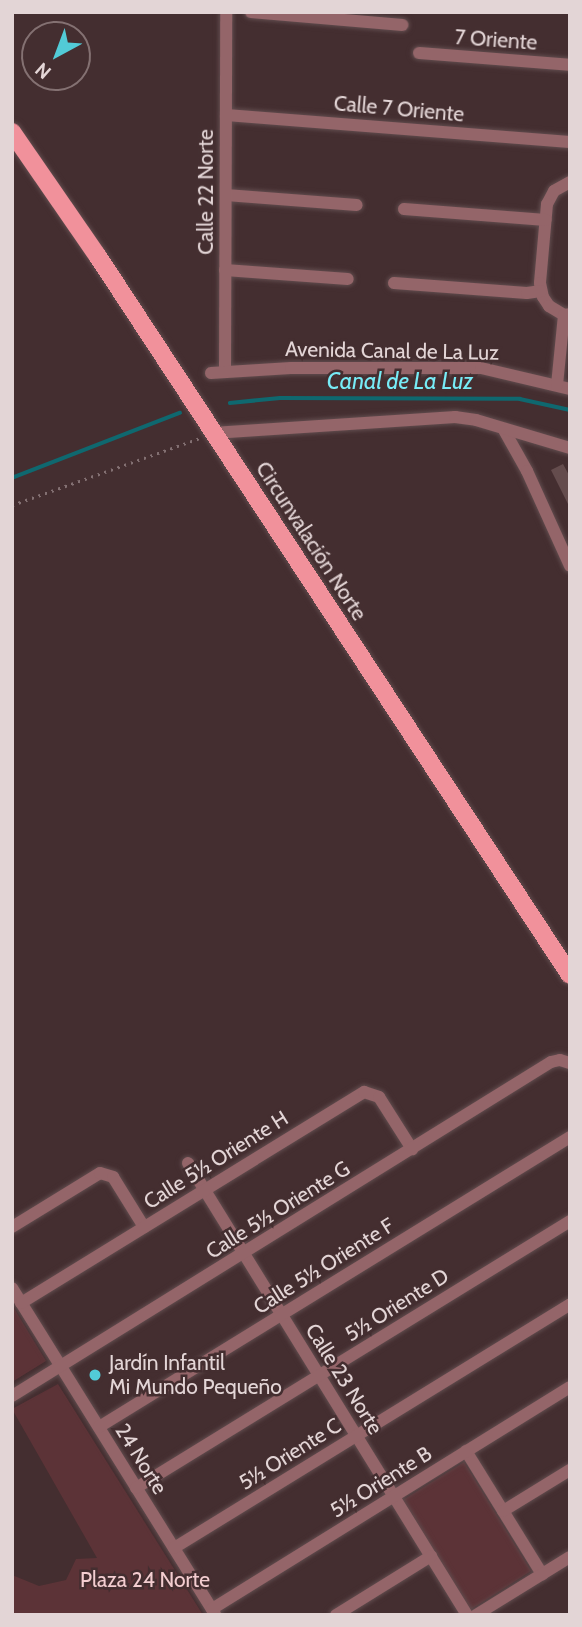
<!DOCTYPE html>
<html>
<head>
<meta charset="utf-8">
<style>
  body { margin:0 }
  #map { position:relative; width:582px; height:1627px; overflow:hidden; background:#442e30; font-family:Cabin,sans-serif }
  div>[style] { position:absolute }
  [style*='--x'] { left:calc(var(--x)*1px); top:calc(var(--y)*1px); width:calc(var(--w)*1px); rotate:calc(var(--a)*1deg) }
  .green>* { inset:0; background:#5c3337 }
  .stream>* { height:3.5px; margin:-1.75px; padding:0 1.75px; transform-origin:1.75px; border-radius:1.75px; background:#0f686f }
  .building>* { inset:0; background:#644c4d }
  .path>* { height:2.5px; margin-top:-1.25px; transform-origin:0; background:repeating-linear-gradient(90deg,#837072 0 2px,transparent 0 7px) }
  .roads { filter:drop-shadow(0 0 2px #614c4e) drop-shadow(0 0 2px #614c4e) }
  .minor>* { height:12px; margin:-6px; padding:0 6px; transform-origin:6px; border-radius:6px; background:#946569 }
  .primary>* { height:18px; margin:-9px; padding:0 9px; transform-origin:9px; border-radius:9px; background:#f1919b }
  .dots>* { width:19px; height:19px; translate:-50% -50%; box-sizing:border-box; border:4px solid #442e30; border-radius:50% }
  span { translate:-50% -50%; white-space:nowrap; text-align:center; line-height:1.15; -webkit-text-stroke:5px #442e30; paint-order:stroke }
  .street-label { font-size:21px; color:#e3d5d6 }
  .poi-label { font-size:21px; color:#e3d5d6 }
  .left { translate:0 -50%; text-align:left }
  .park-label { font-size:21px; color:#f3cdd0 }
  .water-label { font-size:23px; color:#77ecf7; font-style:italic }
  .frame { position:absolute; inset:0; border:14px solid #e3d5d6; pointer-events:none }
  .north { position:absolute; left:21px; top:21px; width:70px; height:70px; box-sizing:border-box; background:#442e30; border:2px solid #847172; border-radius:50%; rotate:221deg; font-size:19px; font-weight:700; line-height:28px; text-align:center; color:#e3d5d6 }
  .north::after { content:''; display:block; margin:auto; width:24px; height:32px; background:#52cbd7; clip-path:polygon(50% 0,100% 100%,50% 72%,0 100%) }
</style>
</head>
<body>
<div id="map">
  <div class="green">
    <i style="clip-path:polygon(12px 1305px,46px 1361px,12px 1382px)"></i>
    <i style="clip-path:polygon(58px 1384px,203px 1615px,12px 1615px,12px 1575px,39px 1586px,66px 1580px,76px 1559px,97px 1558px,12px 1409px)"></i>
    <i style="clip-path:polygon(464px 1462px,531px 1571px,470px 1610px,403px 1500px)"></i>
  </div>
  <div class="stream">
    <i style="--x:230;--y:403;--w:50;--a:-5.7"></i>
    <i style="--x:280;--y:398;--w:240;--a:0.2"></i>
    <i style="--x:520;--y:399;--w:51;--a:12.4"></i>
    <i style="--x:12;--y:478;--w:180;--a:-21.2"></i>
  </div>
  <div class="building">
    <i style="clip-path:polygon(563px 464px,570px 477px,570px 508px,551px 470px)"></i>
  </div>
  <div class="path">
    <i style="--x:12;--y:505;--w:200;--a:-19.6"></i>
  </div>
  <div class="roads">
    <div class="minor">
      <i style="--x:251;--y:12;--w:152;--a:4.9"></i>
      <i style="--x:419;--y:53;--w:151;--a:4.5"></i>
      <i style="--x:226;--y:115;--w:345;--a:4.5"></i>
      <i style="--x:570;--y:182;--w:18;--a:151"></i>
      <i style="--x:554;--y:191;--w:15;--a:118"></i>
      <i style="--x:547;--y:204;--w:79;--a:95.1"></i>
      <i style="--x:540;--y:283;--w:14;--a:78"></i>
      <i style="--x:543;--y:297;--w:11;--a:56"></i>
      <i style="--x:549;--y:306;--w:17;--a:31"></i>
      <i style="--x:564;--y:315;--w:6;--a:-9"></i>
      <i style="--x:226;--y:195;--w:131;--a:4.4"></i>
      <i style="--x:404;--y:209;--w:142;--a:4.4"></i>
      <i style="--x:225;--y:270;--w:123;--a:4.2"></i>
      <i style="--x:394;--y:283;--w:133;--a:4.3"></i>
      <i style="--x:527;--y:293;--w:14;--a:-8"></i>
      <i style="--x:225;--y:371;--w:359;--a:-89.8"></i>
      <i style="--x:211;--y:373;--w:80;--a:-3.6"></i>
      <i style="--x:291;--y:368;--w:190;--a:0"></i>
      <i style="--x:481;--y:368;--w:91;--a:13.3"></i>
      <i style="--x:557;--y:385;--w:70;--a:-84.3"></i>
      <i style="--x:504;--y:430;--w:47;--a:60.7"></i>
      <i style="--x:527;--y:471;--w:104;--a:65.6"></i>
      <i style="--x:213;--y:433;--w:243;--a:-3.8"></i>
      <i style="--x:455;--y:417;--w:21;--a:8"></i>
      <i style="--x:476;--y:420;--w:98;--a:16.6"></i>
      <i style="--x:188;--y:1163;--w:531;--a:58.31"></i>
      <i style="--x:12;--y:1227;--w:103;--a:-31.5"></i>
      <i style="--x:100;--y:1173;--w:14;--a:17"></i>
      <i style="--x:113;--y:1177;--w:59;--a:58.2"></i>
      <i style="--x:12;--y:1288;--w:384;--a:58.1"></i>
      <i style="--x:21;--y:1303;--w:403;--a:-31.6"></i>
      <i style="--x:364;--y:1092;--w:16;--a:18"></i>
      <i style="--x:379;--y:1097;--w:62;--a:57.6"></i>
      <i style="--x:12;--y:1396;--w:634;--a:-31.79"></i>
      <i style="--x:551;--y:1062;--w:9;--a:-13"></i>
      <i style="--x:560;--y:1060;--w:10;--a:17"></i>
      <i style="--x:99;--y:1427;--w:553;--a:-31.62"></i>
      <i style="--x:466;--y:1451;--w:145;--a:58.3"></i>
      <i style="--x:136;--y:1488;--w:510;--a:-31.6"></i>
      <i style="--x:503;--y:1511;--w:79;--a:-31.5"></i>
      <i style="--x:174;--y:1548;--w:465;--a:-31.6"></i>
      <i style="--x:212;--y:1609;--w:421;--a:-31.8"></i>
      <i style="--x:336;--y:1615;--w:112;--a:-31.8"></i>
      <i style="--x:476;--y:1615;--w:110;--a:-31.7"></i>
    </div>
    <div class="primary">
      <i style="--x:12;--y:132;--w:150;--a:55.4"></i>
      <i style="--x:97;--y:255;--w:861;--a:56.7"></i>
    </div>
  </div>
  <div class="dots">
    <i style="left:95px;top:1375px;background:#52cbd7"></i>
  </div>
  <div class="street-label">
    <span style="left:496px;top:40px;rotate:4deg">7 Oriente</span>
    <span style="left:399px;top:109px;rotate:5deg">Calle 7 Oriente</span>
    <span style="left:206px;top:192px;rotate:-90deg">Calle 22 Norte</span>
    <span style="left:392px;top:351px;rotate:1deg">Avenida Canal de La Luz</span>
    <span style="left:311px;top:541px;rotate:57deg">Circunvalación Norte</span>
    <span style="left:216px;top:1160px;rotate:-32deg">Calle 5½ Oriente H</span>
    <span style="left:278px;top:1210px;rotate:-32deg">Calle 5½ Oriente G</span>
    <span style="left:324px;top:1266px;rotate:-32deg">Calle 5½ Oriente F</span>
    <span style="left:397px;top:1305px;rotate:-32deg">5½ Oriente D</span>
    <span style="left:344px;top:1379px;rotate:58deg">Calle 23 Norte</span>
    <span style="left:290px;top:1454px;rotate:-32deg">5½ Oriente C</span>
    <span style="left:141px;top:1459px;rotate:58deg">24 Norte</span>
    <span style="left:381px;top:1482px;rotate:-32deg">5½ Oriente B</span>
  </div>
  <div class="poi-label">
    <span class="left" style="left:109px;top:1375px">Jardín Infantil<br>Mi Mundo Pequeño</span>
  </div>
  <div class="park-label">
    <span style="left:145px;top:1580px">Plaza 24 Norte</span>
  </div>
  <div class="water-label">
    <span style="left:400px;top:381px">Canal de La Luz</span>
  </div>
  <div class="frame"></div>
  <div class="north">N</div>
</div>
</body>
</html>
